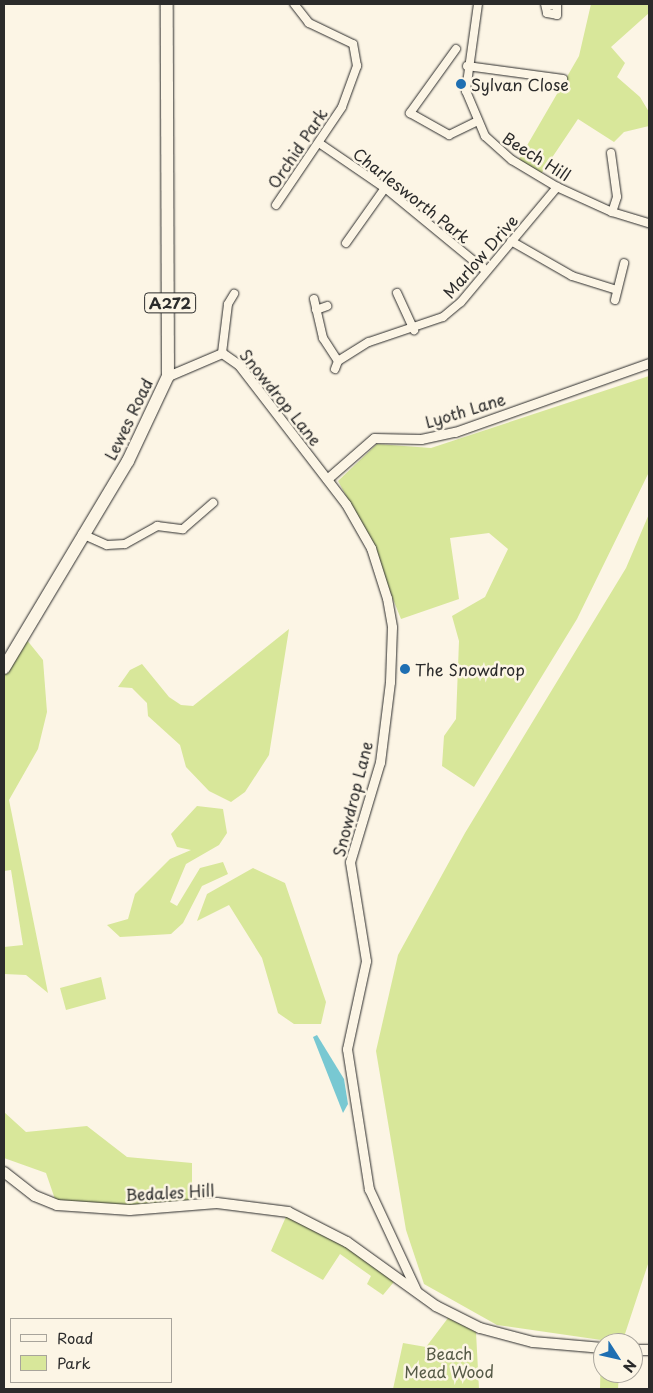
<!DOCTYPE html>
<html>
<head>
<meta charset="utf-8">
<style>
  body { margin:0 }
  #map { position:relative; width:653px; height:1393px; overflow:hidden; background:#fcf5e5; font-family:"Playpen Sans",sans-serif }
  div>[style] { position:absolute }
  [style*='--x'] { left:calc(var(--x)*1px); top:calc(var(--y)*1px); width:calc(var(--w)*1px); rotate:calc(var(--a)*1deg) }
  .green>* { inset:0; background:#d8e79a }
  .water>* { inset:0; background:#78c8d2 }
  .roads { filter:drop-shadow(0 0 1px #2b2b2b) drop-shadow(0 0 1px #2b2b2b) }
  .minor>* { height:8px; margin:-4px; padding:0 4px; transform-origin:4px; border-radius:4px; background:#fcf5e5 }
  .tertiary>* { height:9px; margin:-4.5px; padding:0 4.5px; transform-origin:4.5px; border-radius:4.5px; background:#fcf5e5 }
  .secondary>* { height:10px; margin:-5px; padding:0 5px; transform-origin:5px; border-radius:5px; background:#fcf5e5 }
  .trunk>* { height:12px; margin:-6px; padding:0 6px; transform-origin:6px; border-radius:6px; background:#fcf5e5 }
  .dots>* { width:14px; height:14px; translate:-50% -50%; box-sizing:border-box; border:2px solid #fcf5e5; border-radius:50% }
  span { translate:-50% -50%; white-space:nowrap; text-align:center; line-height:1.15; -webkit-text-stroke:5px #fcf5e5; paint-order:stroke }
  .shield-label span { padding:1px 4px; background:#fcf5e5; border:1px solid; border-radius:4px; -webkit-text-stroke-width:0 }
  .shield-label { font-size:15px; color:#2b2b2b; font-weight:700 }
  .poi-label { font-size:16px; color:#2b2b2b }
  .left { translate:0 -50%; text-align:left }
  .street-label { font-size:16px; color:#2b2b2b }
  .park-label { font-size:16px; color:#565a47 }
  .frame { position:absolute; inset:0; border:5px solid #2b2b2b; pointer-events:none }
  .legend { position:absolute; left:10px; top:1318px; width:162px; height:65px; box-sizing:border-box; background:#fcf5e5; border:1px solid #a8a49b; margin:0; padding:6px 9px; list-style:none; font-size:15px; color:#2b2b2b }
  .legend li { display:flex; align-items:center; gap:10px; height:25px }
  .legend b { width:25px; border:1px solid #a8a49b }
  .north { position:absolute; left:593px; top:1333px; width:50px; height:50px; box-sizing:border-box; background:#fcf5e5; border:1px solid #a8a49b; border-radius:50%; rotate:125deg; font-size:14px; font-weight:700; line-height:20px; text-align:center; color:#2b2b2b }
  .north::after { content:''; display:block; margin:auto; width:18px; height:22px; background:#1f6fb2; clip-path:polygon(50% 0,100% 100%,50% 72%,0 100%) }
</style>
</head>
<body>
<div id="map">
  <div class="green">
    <i style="clip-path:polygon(591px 4px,649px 4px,649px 13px,611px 47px,625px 63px,617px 77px,640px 97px,649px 112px,649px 126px,624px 132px,614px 142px,578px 119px,541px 174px,518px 161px,579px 56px)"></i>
    <i style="clip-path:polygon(649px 376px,649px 472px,577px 619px,474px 787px,442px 766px,444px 736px,456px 719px,459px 641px,452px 616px,485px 597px,508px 549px,489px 533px,450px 538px,459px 599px,401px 619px,366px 532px,338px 481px,377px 444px,431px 448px)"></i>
    <i style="clip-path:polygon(649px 514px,649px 1261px,622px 1343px,497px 1325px,424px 1284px,406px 1230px,376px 1051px,398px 955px,465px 833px,626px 568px)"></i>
    <i style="clip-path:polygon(289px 629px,269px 755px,245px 792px,231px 802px,209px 791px,186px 767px,180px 745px,148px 716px,147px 703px,132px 688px,118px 687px,130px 670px,142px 664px,169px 697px,181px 705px,193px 706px)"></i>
    <i style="clip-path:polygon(22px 634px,43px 660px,47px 712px,38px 749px,9px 800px,48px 993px,26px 975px,4px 974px,4px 947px,23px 945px,11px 870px,4px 871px,4px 668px)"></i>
    <i style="clip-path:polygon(197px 806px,223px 809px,227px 833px,219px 845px,186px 864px,170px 902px,177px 906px,200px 868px,223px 862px,228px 874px,202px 886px,183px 923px,171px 934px,120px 937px,107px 925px,128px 919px,135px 894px,170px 859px,191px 850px,177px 847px,171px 834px)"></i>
    <i style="clip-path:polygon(253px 868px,285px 883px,326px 1002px,321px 1024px,294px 1024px,278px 1013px,262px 958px,229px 905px,197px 921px,207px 894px)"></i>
    <i style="clip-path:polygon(101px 977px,106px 999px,66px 1010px,60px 988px)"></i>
    <i style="clip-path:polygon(4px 1112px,26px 1132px,87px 1126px,127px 1157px,192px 1163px,192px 1204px,130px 1210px,57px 1205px,46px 1173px,4px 1158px)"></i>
    <i style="clip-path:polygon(288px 1212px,398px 1277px,383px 1295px,367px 1284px,371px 1276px,340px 1254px,323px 1280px,271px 1251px)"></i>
    <i style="clip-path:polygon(448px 1318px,476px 1332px,479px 1389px,393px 1389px,403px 1343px,426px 1347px)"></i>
    <i style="clip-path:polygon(601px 1348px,603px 1373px,619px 1373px,618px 1389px,600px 1389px)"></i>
  </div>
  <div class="water">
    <i style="clip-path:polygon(317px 1035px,344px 1079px,348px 1104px,343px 1113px,313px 1037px)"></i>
  </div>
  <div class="roads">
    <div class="minor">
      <i style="--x:478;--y:4;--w:88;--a:97.9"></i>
      <i style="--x:466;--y:91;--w:49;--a:67.1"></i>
      <i style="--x:485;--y:136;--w:36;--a:42"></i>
      <i style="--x:512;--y:160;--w:52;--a:31"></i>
      <i style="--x:557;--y:187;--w:60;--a:24.4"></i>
      <i style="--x:612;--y:212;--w:39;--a:17"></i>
      <i style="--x:545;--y:4;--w:9;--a:77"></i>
      <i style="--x:547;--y:13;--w:10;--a:11"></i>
      <i style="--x:557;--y:15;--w:9;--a:-90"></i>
      <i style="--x:557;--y:6;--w:11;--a:-175"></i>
      <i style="--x:456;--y:49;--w:79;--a:125.7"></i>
      <i style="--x:410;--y:113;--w:45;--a:29.4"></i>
      <i style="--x:449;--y:135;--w:30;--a:-26"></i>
      <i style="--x:467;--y:66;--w:97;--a:7.7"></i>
      <i style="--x:319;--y:143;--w:80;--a:34.3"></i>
      <i style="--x:385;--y:188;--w:131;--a:39.4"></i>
      <i style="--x:611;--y:153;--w:44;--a:82.2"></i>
      <i style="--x:617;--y:197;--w:16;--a:108"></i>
      <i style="--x:276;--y:205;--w:118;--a:-56"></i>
      <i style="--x:342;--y:107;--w:44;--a:-69.9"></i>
      <i style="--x:357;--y:66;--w:22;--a:-100"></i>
      <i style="--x:353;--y:44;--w:49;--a:-154.5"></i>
      <i style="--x:309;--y:23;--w:24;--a:-128"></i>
      <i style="--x:511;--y:241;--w:70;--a:29.8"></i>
      <i style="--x:572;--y:276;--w:47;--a:17.3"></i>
      <i style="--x:346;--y:243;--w:67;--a:-54.7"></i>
      <i style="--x:397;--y:293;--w:41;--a:65.3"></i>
      <i style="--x:314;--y:299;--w:40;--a:77"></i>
      <i style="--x:323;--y:338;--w:27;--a:57"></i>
      <i style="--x:615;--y:300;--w:38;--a:-76"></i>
      <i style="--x:316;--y:310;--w:12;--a:-20"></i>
      <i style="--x:222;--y:353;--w:49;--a:-83"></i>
      <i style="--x:228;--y:304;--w:12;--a:-59"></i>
      <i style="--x:335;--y:369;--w:9;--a:-69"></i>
      <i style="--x:338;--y:361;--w:36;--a:-32"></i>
      <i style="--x:369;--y:342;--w:78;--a:-18.7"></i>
      <i style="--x:443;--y:317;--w:23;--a:-40"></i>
      <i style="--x:461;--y:302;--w:150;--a:-50.1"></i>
      <i style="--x:82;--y:534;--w:27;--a:24"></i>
      <i style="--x:107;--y:545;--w:18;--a:-3"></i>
      <i style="--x:125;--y:544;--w:37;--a:-29"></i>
      <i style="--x:157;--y:526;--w:26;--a:7"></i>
      <i style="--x:183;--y:529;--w:40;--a:-41"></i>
    </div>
    <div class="tertiary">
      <i style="--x:168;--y:376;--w:59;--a:-23.1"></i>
      <i style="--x:222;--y:353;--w:21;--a:35"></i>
      <i style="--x:239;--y:365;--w:175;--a:52.4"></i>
      <i style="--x:346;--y:504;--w:51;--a:60.4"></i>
      <i style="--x:371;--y:548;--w:52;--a:72.3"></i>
      <i style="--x:387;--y:598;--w:29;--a:80"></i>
      <i style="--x:392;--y:627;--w:55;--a:92.1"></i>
      <i style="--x:390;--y:682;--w:81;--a:97.1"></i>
      <i style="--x:380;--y:762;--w:104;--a:106.7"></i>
      <i style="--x:350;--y:862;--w:100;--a:80.8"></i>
      <i style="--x:366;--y:961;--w:90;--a:102.2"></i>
      <i style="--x:347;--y:1049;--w:142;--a:81.1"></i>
      <i style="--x:369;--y:1189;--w:111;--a:65"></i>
      <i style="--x:327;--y:479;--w:62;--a:-41.1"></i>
      <i style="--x:374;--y:438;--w:47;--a:1.2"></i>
      <i style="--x:421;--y:439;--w:35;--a:-12"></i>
      <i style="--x:455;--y:432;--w:206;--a:-19.6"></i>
    </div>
    <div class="secondary">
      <i style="--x:4;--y:1172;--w:39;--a:38"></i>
      <i style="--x:35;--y:1196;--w:24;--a:22"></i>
      <i style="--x:57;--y:1205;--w:73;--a:3.9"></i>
      <i style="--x:130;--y:1210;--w:87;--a:-4.6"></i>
      <i style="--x:217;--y:1203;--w:72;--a:7.2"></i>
      <i style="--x:288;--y:1212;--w:66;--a:27"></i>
      <i style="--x:347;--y:1242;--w:110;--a:35.7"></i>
      <i style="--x:436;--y:1306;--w:49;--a:26.6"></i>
      <i style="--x:480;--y:1328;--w:55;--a:14.8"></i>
      <i style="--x:533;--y:1342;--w:70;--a:4.9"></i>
      <i style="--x:633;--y:1350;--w:16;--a:0"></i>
    </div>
    <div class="trunk">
      <i style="--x:4;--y:668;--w:241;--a:-59.1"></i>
      <i style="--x:128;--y:461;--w:94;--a:-64.8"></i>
      <i style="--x:168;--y:376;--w:372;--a:-90.2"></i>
    </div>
  </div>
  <div class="dots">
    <i style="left:461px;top:84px;background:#1f6fb2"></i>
    <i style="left:405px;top:669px;background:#1f6fb2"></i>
  </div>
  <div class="shield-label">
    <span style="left:170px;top:303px">A272</span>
  </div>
  <div class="poi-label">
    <span class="left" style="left:471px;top:84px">Sylvan Close</span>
    <span class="left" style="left:415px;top:669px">The Snowdrop</span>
  </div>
  <div class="street-label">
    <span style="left:297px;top:148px;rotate:-56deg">Orchid Park</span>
    <span style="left:537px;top:156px;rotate:32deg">Beech Hill</span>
    <span style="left:412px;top:195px;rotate:38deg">Charlesworth Park</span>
    <span style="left:480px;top:256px;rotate:-49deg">Marlow Drive</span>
    <span style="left:281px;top:397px;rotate:51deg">Snowdrop Lane</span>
    <span style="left:465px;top:410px;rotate:-17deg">Lyoth Lane</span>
    <span style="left:128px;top:419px;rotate:-64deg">Lewes Road</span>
    <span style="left:352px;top:799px;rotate:-76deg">Snowdrop Lane</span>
    <span style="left:170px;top:1192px;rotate:-3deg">Bedales Hill</span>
  </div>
  <div class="park-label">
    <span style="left:449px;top:1362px">Beach<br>Mead Wood</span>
  </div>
  <div class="frame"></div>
  <ul class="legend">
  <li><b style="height:6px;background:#fcf5e5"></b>Road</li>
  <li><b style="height:14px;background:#d8e79a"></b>Park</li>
  </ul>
  <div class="north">N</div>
</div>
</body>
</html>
